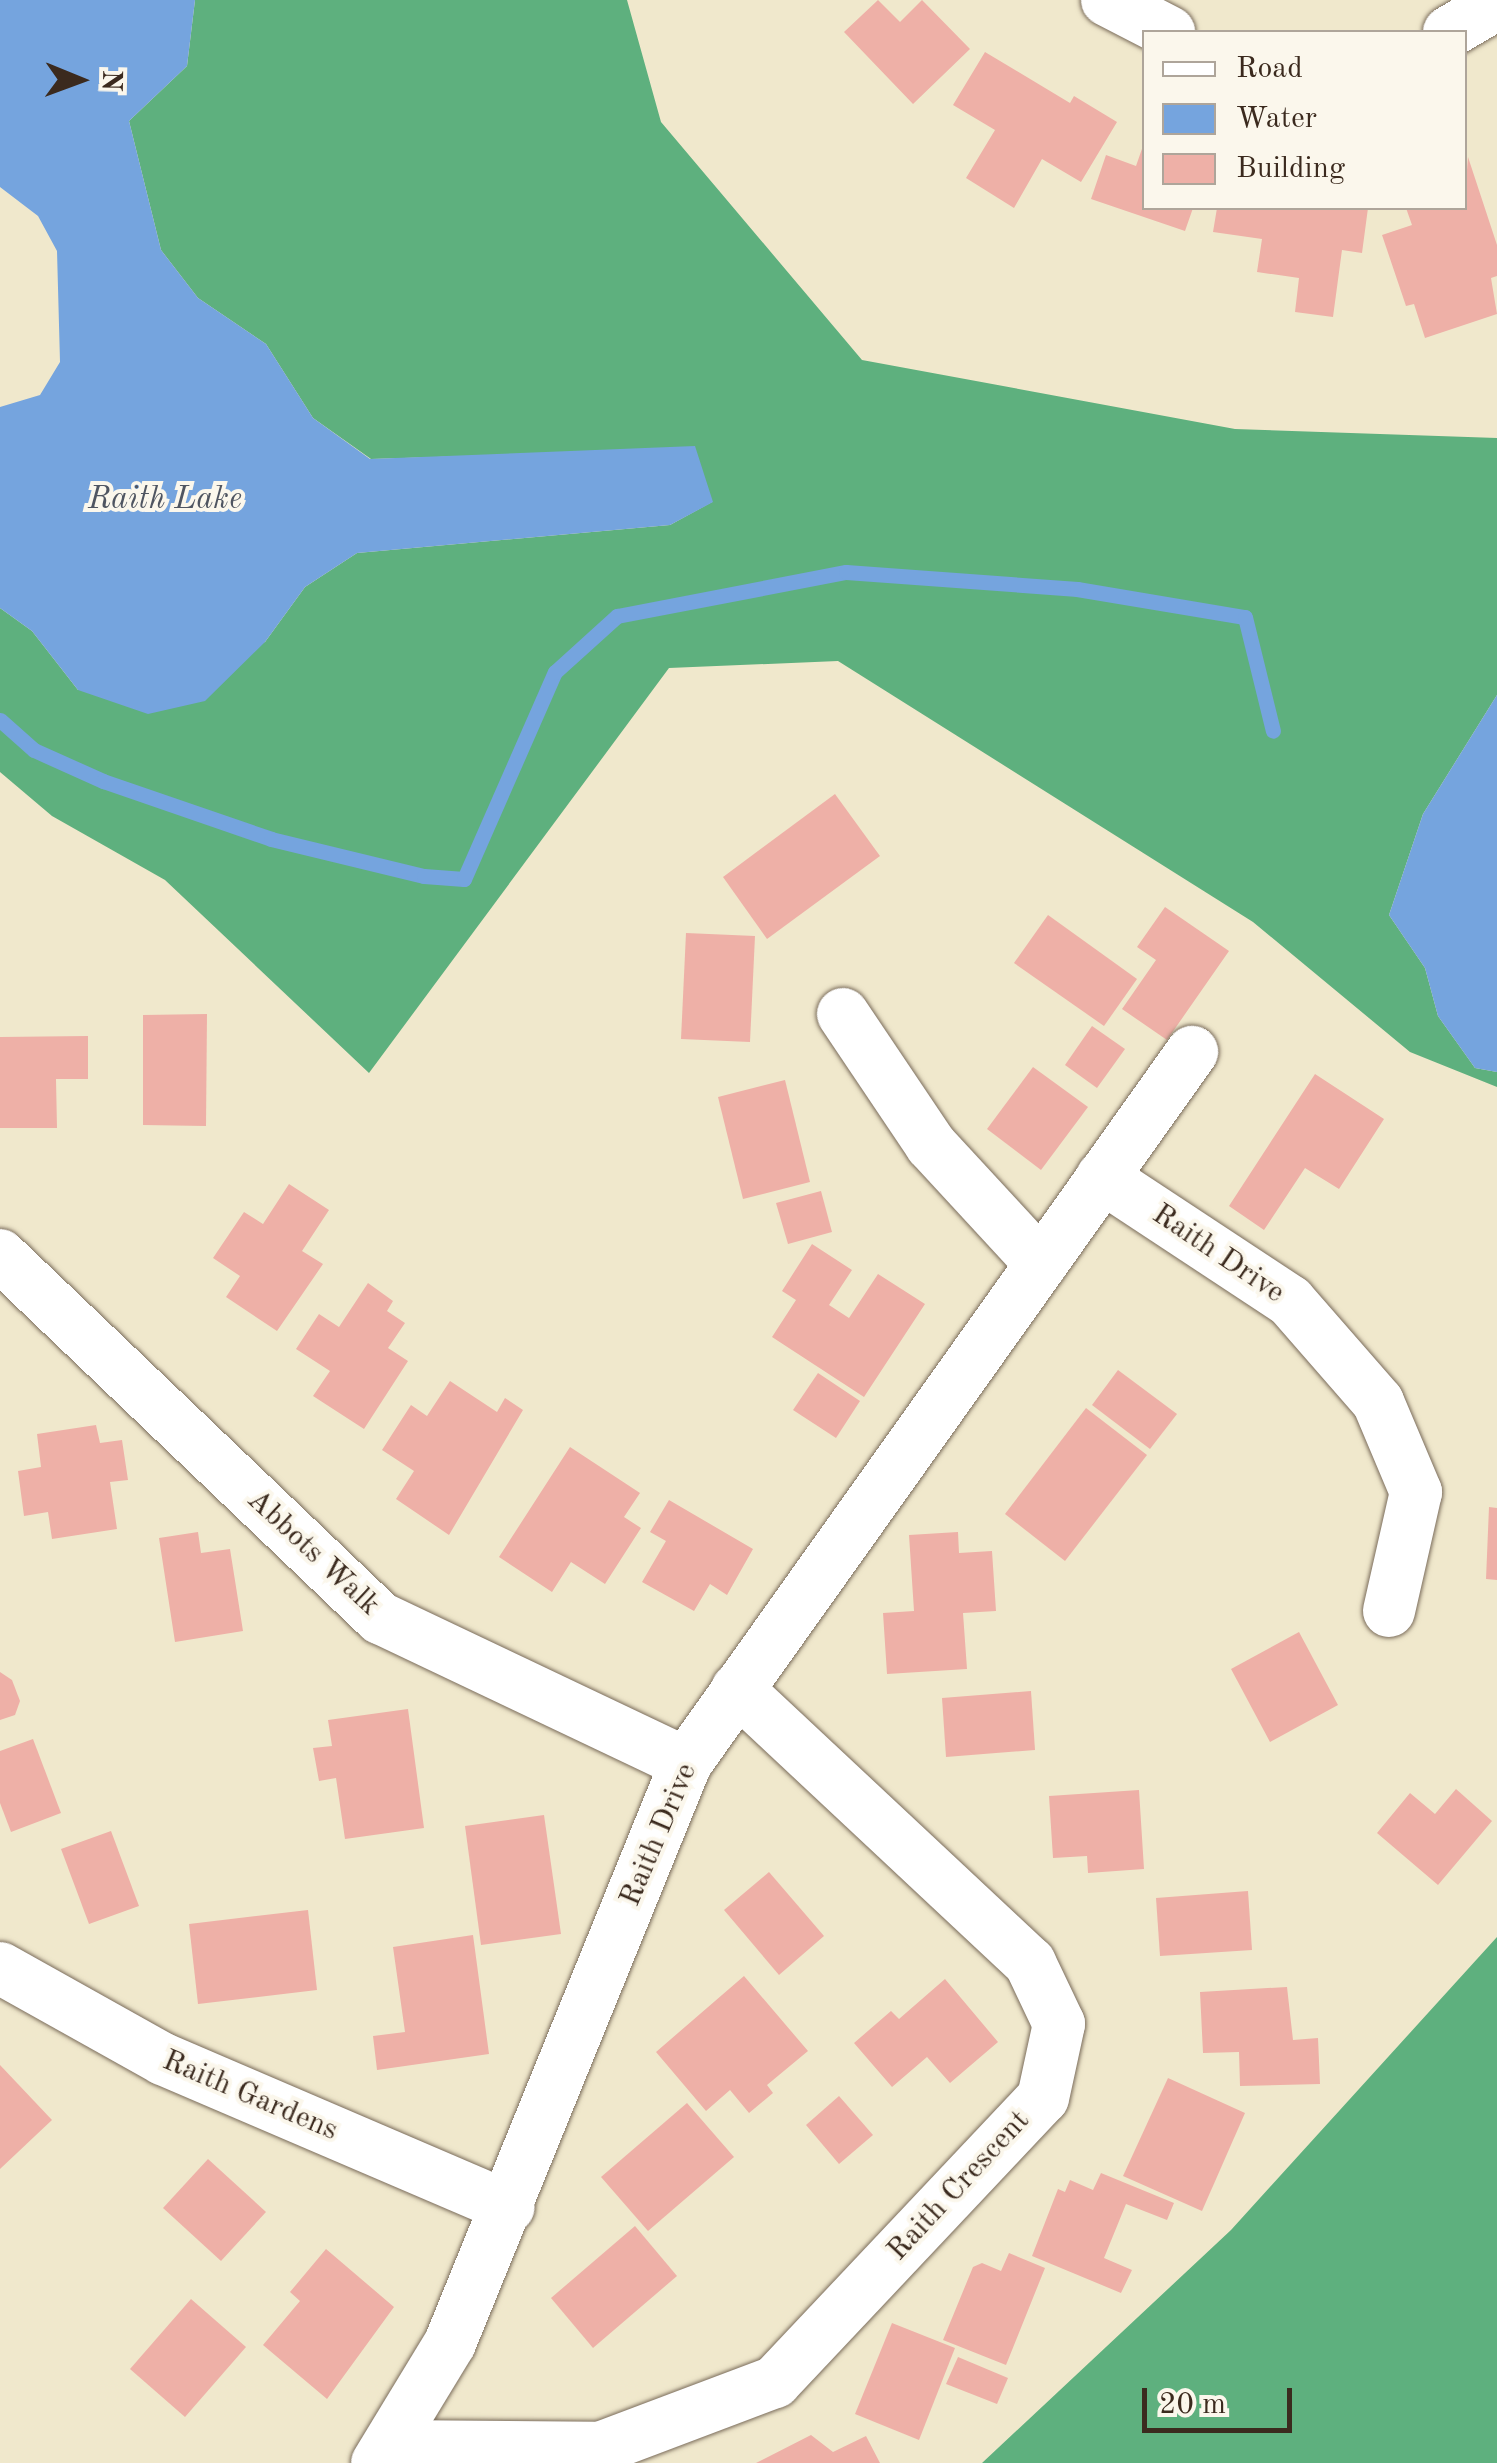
<!DOCTYPE html>
<html>
<head>
<meta charset="utf-8">
<style>
  body { margin:0 }
  #map { position:relative; width:1497px; height:2463px; overflow:hidden; background:#f0e8cc; font-family:"Old Standard TT",serif }
  div>[style] { position:absolute }
  [style*='--x'] { left:calc(var(--x)*1px); top:calc(var(--y)*1px); width:calc(var(--w)*1px); rotate:calc(var(--a)*1deg) }
  .forest>* { inset:0; background:#5eb07e }
  .water>* { inset:0; background:#75a4de }
  .stream>* { height:15px; margin:-7.5px; padding:0 7.5px; transform-origin:7.5px; border-radius:7.5px; background:#75a4de }
  .building>* { inset:0; background:#eeb0a7 }
  .roads { filter:drop-shadow(0 0 2px #7a6c5b) drop-shadow(0 0 2px #7a6c5b) }
  .minor>* { height:52px; margin:-26px; padding:0 26px; transform-origin:26px; border-radius:26px; background:#fff }
  span { translate:-50% -50%; white-space:nowrap; text-align:center; line-height:1.15; -webkit-text-stroke:8px #fbf7ec; paint-order:stroke }
  .street-label { font-size:30px; color:#3b2a1e }
  .water-label { font-size:32px; color:#4f5561; font-style:italic }
  .legend { position:absolute; left:1142px; top:30px; width:325px; height:180px; box-sizing:border-box; background:#fbf7ec; border:2px solid #aea59a; margin:0; padding:12px 18px; list-style:none; font-size:30px; color:#3b2a1e }
  .legend li { display:flex; align-items:center; gap:20px; height:50px }
  .legend b { width:50px; border:2px solid #aea59a }
  .north { position:absolute; left:30px; top:30px; width:100px; height:100px; -webkit-text-stroke:8px #fbf7ec; paint-order:stroke; rotate:91deg; font-size:28px; font-weight:700; line-height:40px; text-align:center; color:#3b2a1e }
  .north::after { content:''; display:block; margin:auto; width:35px; height:45px; background:#3b2a1e; clip-path:polygon(50% 0,100% 100%,50% 72%,0 100%) }
  .scale { position:absolute; left:1142px; top:2388px; width:150px; height:45px; box-sizing:border-box; border:5px solid #3b2a1e; border-top:0; padding-left:12px; font-size:30px; line-height:35px; white-space:nowrap; color:#3b2a1e; -webkit-text-stroke:8px #fbf7ec; paint-order:stroke }
</style>
</head>
<body>
<div id="map">
  <div class="forest">
    <i style="clip-path:polygon(195px 0,627px 0,661px 122px,862px 360px,1235px 429px,1497px 438px,1497px 695px,1423px 814px,1389px 915px,1425px 968px,1438px 1016px,1475px 1068px,1497px 1072px,1497px 1087px,1410px 1052px,1253px 922px,838px 661px,669px 668px,369px 1073px,165px 880px,52px 816px,0 772px,0 608px,32px 631px,78px 690px,265px 642px,305px 587px,357px 553px,670px 525px,712px 502px,572px 453px,371px 459px,313px 418px,266px 344px,198px 298px,161px 250px,129px 121px,187px 66px)"></i>
    <i style="clip-path:polygon(1497px 1937px,1497px 2463px,982px 2463px,1231px 2230px)"></i>
  </div>
  <div class="water">
    <i style="clip-path:polygon(0 0,195px 0,187px 66px,129px 121px,161px 250px,198px 298px,266px 344px,313px 418px,370px 459px,695px 446px,713px 502px,670px 525px,357px 553px,305px 587px,265px 642px,205px 701px,148px 714px,78px 690px,32px 631px,0 608px,0 407px,40px 395px,60px 362px,57px 251px,38px 216px,0 187px)"></i>
    <i style="clip-path:polygon(1497px 695px,1497px 1072px,1475px 1068px,1438px 1016px,1425px 968px,1389px 915px,1423px 814px)"></i>
  </div>
  <div class="stream">
    <i style="--x:0;--y:720;--w:45;--a:41.4"></i>
    <i style="--x:34;--y:750;--w:76;--a:24.2"></i>
    <i style="--x:103;--y:781;--w:178;--a:19"></i>
    <i style="--x:271;--y:839;--w:157;--a:13.6"></i>
    <i style="--x:424;--y:876;--w:40;--a:4.3"></i>
    <i style="--x:464;--y:879;--w:226;--a:-66.3"></i>
    <i style="--x:555;--y:672;--w:84;--a:-42.1"></i>
    <i style="--x:617;--y:616;--w:233;--a:-10.9"></i>
    <i style="--x:846;--y:572;--w:232;--a:4.2"></i>
    <i style="--x:1077;--y:589;--w:170;--a:9.5"></i>
    <i style="--x:1245;--y:617;--w:117;--a:76.2"></i>
  </div>
  <div class="building">
    <i style="clip-path:polygon(878px 0,900px 22px,922px 0,970px 49px,913px 104px,844px 32px)"></i>
    <i style="clip-path:polygon(985px 52px,1070px 103px,1074px 96px,1117px 122px,1081px 182px,1042px 159px,1014px 208px,966px 178px,995px 130px,953px 105px)"></i>
    <i style="clip-path:polygon(1144px 143px,1144px 208px,1193px 208px,1185px 231px,1091px 199px,1106px 155px,1136px 166px)"></i>
    <i style="clip-path:polygon(1468px 157px,1497px 245px,1497px 276px,1491px 278px,1497px 314px,1425px 338px,1414px 304px,1406px 306px,1382px 235px,1412px 225px,1406px 208px,1464px 208px)"></i>
    <i style="clip-path:polygon(1217px 208px,1368px 208px,1362px 253px,1342px 250px,1333px 317px,1295px 312px,1299px 278px,1257px 272px,1262px 239px,1213px 232px)"></i>
    <i style="clip-path:polygon(835px 794px,880px 856px,767px 939px,723px 877px)"></i>
    <i style="clip-path:polygon(1165px 907px,1229px 951px,1167px 1040px,1122px 1009px,1156px 960px,1137px 947px)"></i>
    <i style="clip-path:polygon(1048px 915px,1137px 979px,1104px 1026px,1014px 963px)"></i>
    <i style="clip-path:polygon(686px 933px,755px 936px,750px 1042px,681px 1039px)"></i>
    <i style="clip-path:polygon(207px 1014px,206px 1126px,143px 1125px,143px 1015px)"></i>
    <i style="clip-path:polygon(1092px 1026px,1125px 1049px,1097px 1088px,1065px 1065px)"></i>
    <i style="clip-path:polygon(88px 1036px,88px 1079px,56px 1079px,57px 1128px,0 1128px,0 1037px)"></i>
    <i style="clip-path:polygon(1033px 1067px,1088px 1107px,1041px 1170px,987px 1129px)"></i>
    <i style="clip-path:polygon(1315px 1074px,1384px 1119px,1339px 1189px,1305px 1168px,1264px 1230px,1229px 1206px)"></i>
    <i style="clip-path:polygon(785px 1080px,810px 1182px,743px 1199px,718px 1097px)"></i>
    <i style="clip-path:polygon(289px 1184px,329px 1210px,302px 1251px,323px 1264px,277px 1331px,226px 1297px,240px 1276px,213px 1258px,244px 1212px,263px 1224px)"></i>
    <i style="clip-path:polygon(821px 1191px,832px 1232px,788px 1244px,776px 1203px)"></i>
    <i style="clip-path:polygon(812px 1244px,852px 1270px,829px 1305px,849px 1318px,878px 1274px,925px 1304px,864px 1397px,772px 1337px,796px 1300px,782px 1291px)"></i>
    <i style="clip-path:polygon(368px 1283px,393px 1301px,387px 1311px,405px 1323px,388px 1348px,408px 1361px,364px 1429px,313px 1396px,330px 1371px,296px 1349px,319px 1314px,339px 1327px)"></i>
    <i style="clip-path:polygon(1118px 1370px,1177px 1414px,1150px 1449px,1092px 1405px)"></i>
    <i style="clip-path:polygon(818px 1373px,860px 1401px,836px 1438px,793px 1410px)"></i>
    <i style="clip-path:polygon(450px 1381px,497px 1412px,505px 1398px,523px 1410px,449px 1535px,396px 1499px,414px 1471px,382px 1450px,411px 1405px,427px 1416px)"></i>
    <i style="clip-path:polygon(1086px 1408px,1147px 1455px,1065px 1561px,1005px 1514px)"></i>
    <i style="clip-path:polygon(96px 1425px,100px 1443px,122px 1440px,128px 1480px,110px 1482px,117px 1529px,52px 1539px,48px 1512px,24px 1516px,18px 1471px,41px 1467px,37px 1434px)"></i>
    <i style="clip-path:polygon(570px 1447px,640px 1493px,624px 1517px,641px 1528px,605px 1584px,571px 1562px,552px 1592px,499px 1557px)"></i>
    <i style="clip-path:polygon(669px 1500px,753px 1549px,727px 1595px,710px 1584px,694px 1611px,642px 1582px,666px 1541px,650px 1532px)"></i>
    <i style="clip-path:polygon(1489px 1507px,1497px 1508px,1497px 1580px,1486px 1579px)"></i>
    <i style="clip-path:polygon(198px 1532px,201px 1553px,230px 1549px,243px 1631px,175px 1642px,159px 1538px)"></i>
    <i style="clip-path:polygon(958px 1532px,959px 1553px,992px 1551px,996px 1611px,963px 1613px,967px 1669px,887px 1674px,883px 1613px,914px 1611px,909px 1535px)"></i>
    <i style="clip-path:polygon(1299px 1632px,1338px 1705px,1270px 1742px,1231px 1669px)"></i>
    <i style="clip-path:polygon(0 1672px,12px 1680px,20px 1701px,15px 1715px,0 1720px)"></i>
    <i style="clip-path:polygon(1031px 1691px,1035px 1750px,946px 1757px,942px 1698px)"></i>
    <i style="clip-path:polygon(408px 1709px,424px 1828px,345px 1839px,336px 1778px,319px 1781px,313px 1748px,332px 1746px,328px 1720px)"></i>
    <i style="clip-path:polygon(33px 1739px,61px 1813px,11px 1832px,0 1803px,0 1751px)"></i>
    <i style="clip-path:polygon(1456px 1789px,1492px 1821px,1438px 1885px,1377px 1833px,1410px 1793px,1435px 1814px)"></i>
    <i style="clip-path:polygon(1139px 1790px,1144px 1869px,1088px 1873px,1087px 1856px,1053px 1858px,1049px 1796px)"></i>
    <i style="clip-path:polygon(544px 1815px,561px 1934px,481px 1945px,465px 1826px)"></i>
    <i style="clip-path:polygon(111px 1831px,139px 1906px,89px 1924px,61px 1849px)"></i>
    <i style="clip-path:polygon(769px 1872px,824px 1936px,779px 1975px,724px 1910px)"></i>
    <i style="clip-path:polygon(1248px 1891px,1252px 1950px,1160px 1956px,1156px 1898px)"></i>
    <i style="clip-path:polygon(308px 1910px,317px 1990px,198px 2004px,189px 1924px)"></i>
    <i style="clip-path:polygon(473px 1935px,489px 2054px,377px 2070px,373px 2036px,405px 2032px,393px 1947px)"></i>
    <i style="clip-path:polygon(744px 1976px,808px 2051px,767px 2085px,773px 2093px,749px 2113px,730px 2090px,706px 2111px,656px 2052px)"></i>
    <i style="clip-path:polygon(945px 1979px,998px 2042px,950px 2083px,927px 2057px,892px 2087px,854px 2043px,891px 2011px,899px 2019px)"></i>
    <i style="clip-path:polygon(1287px 1987px,1293px 2040px,1318px 2038px,1320px 2084px,1240px 2086px,1239px 2052px,1203px 2053px,1200px 1992px)"></i>
    <i style="clip-path:polygon(0 2065px,52px 2120px,0 2169px)"></i>
    <i style="clip-path:polygon(1168px 2078px,1245px 2113px,1202px 2211px,1123px 2176px)"></i>
    <i style="clip-path:polygon(839px 2096px,873px 2135px,839px 2164px,806px 2125px)"></i>
    <i style="clip-path:polygon(687px 2103px,734px 2157px,648px 2231px,601px 2177px)"></i>
    <i style="clip-path:polygon(208px 2159px,266px 2212px,221px 2261px,163px 2208px)"></i>
    <i style="clip-path:polygon(1101px 2173px,1174px 2203px,1167px 2220px,1126px 2204px,1104px 2258px,1132px 2270px,1121px 2293px,1032px 2256px,1058px 2189px,1065px 2192px,1070px 2180px,1093px 2190px)"></i>
    <i style="clip-path:polygon(635px 2226px,677px 2276px,593px 2348px,551px 2298px)"></i>
    <i style="clip-path:polygon(326px 2249px,394px 2307px,327px 2399px,263px 2345px,300px 2301px,290px 2292px)"></i>
    <i style="clip-path:polygon(1009px 2253px,1045px 2268px,1006px 2365px,943px 2340px,973px 2267px,982px 2263px,1001px 2271px)"></i>
    <i style="clip-path:polygon(191px 2299px,246px 2347px,185px 2417px,130px 2369px)"></i>
    <i style="clip-path:polygon(892px 2323px,955px 2348px,919px 2440px,855px 2414px)"></i>
    <i style="clip-path:polygon(958px 2357px,1008px 2378px,997px 2404px,946px 2384px)"></i>
    <i style="clip-path:polygon(811px 2435px,833px 2452px,866px 2436px,880px 2463px,756px 2463px)"></i>
  </div>
  <div class="roads">
    <div class="minor">
      <i style="--x:1107;--y:0;--w:70;--a:27.3"></i>
      <i style="--x:1449;--y:32;--w:56;--a:-30.3"></i>
      <i style="--x:843;--y:1014;--w:158;--a:56.1"></i>
      <i style="--x:931;--y:1145;--w:162;--a:47.3"></i>
      <i style="--x:1102;--y:1177;--w:225;--a:33.4"></i>
      <i style="--x:1290;--y:1301;--w:134;--a:48.9"></i>
      <i style="--x:1378;--y:1402;--w:98;--a:67.1"></i>
      <i style="--x:1416;--y:1492;--w:122;--a:102.8"></i>
      <i style="--x:0;--y:1255;--w:526;--a:43.69"></i>
      <i style="--x:380;--y:1618;--w:339;--a:25.4"></i>
      <i style="--x:0;--y:1968;--w:187;--a:29.2"></i>
      <i style="--x:163;--y:2059;--w:376;--a:23.2"></i>
      <i style="--x:389;--y:2446;--w:211;--a:0.5"></i>
      <i style="--x:600;--y:2448;--w:187;--a:-20.7"></i>
      <i style="--x:775;--y:2382;--w:390;--a:-46.7"></i>
      <i style="--x:1043;--y:2098;--w:76;--a:-77.8"></i>
      <i style="--x:1059;--y:2024;--w:68;--a:-115.4"></i>
      <i style="--x:1030;--y:1963;--w:401;--a:-136.9"></i>
      <i style="--x:377;--y:2463;--w:140;--a:-58.7"></i>
      <i style="--x:450;--y:2343;--w:626;--a:-67.86"></i>
      <i style="--x:686;--y:1763;--w:873;--a:-54.56"></i>
    </div>
  </div>
  <div class="street-label">
    <span style="left:1218px;top:1254px;rotate:34deg">Raith Drive</span>
    <span style="left:313px;top:1553px;rotate:43deg">Abbots Walk</span>
    <span style="left:659px;top:1835px;rotate:-67deg">Raith Drive</span>
    <span style="left:250px;top:2096px;rotate:23deg">Raith Gardens</span>
    <span style="left:959px;top:2186px;rotate:-47deg">Raith Crescent</span>
  </div>
  <div class="water-label">
    <span style="left:165px;top:500px">Raith Lake</span>
  </div>
  <ul class="legend">
  <li><b style="height:12px;background:#fff"></b>Road</li>
  <li><b style="height:28px;background:#75a4de"></b>Water</li>
  <li><b style="height:28px;background:#eeb0a7"></b>Building</li>
  </ul>
  <div class="north">N</div>
  <div class="scale">20 m</div>
</div>
</body>
</html>
